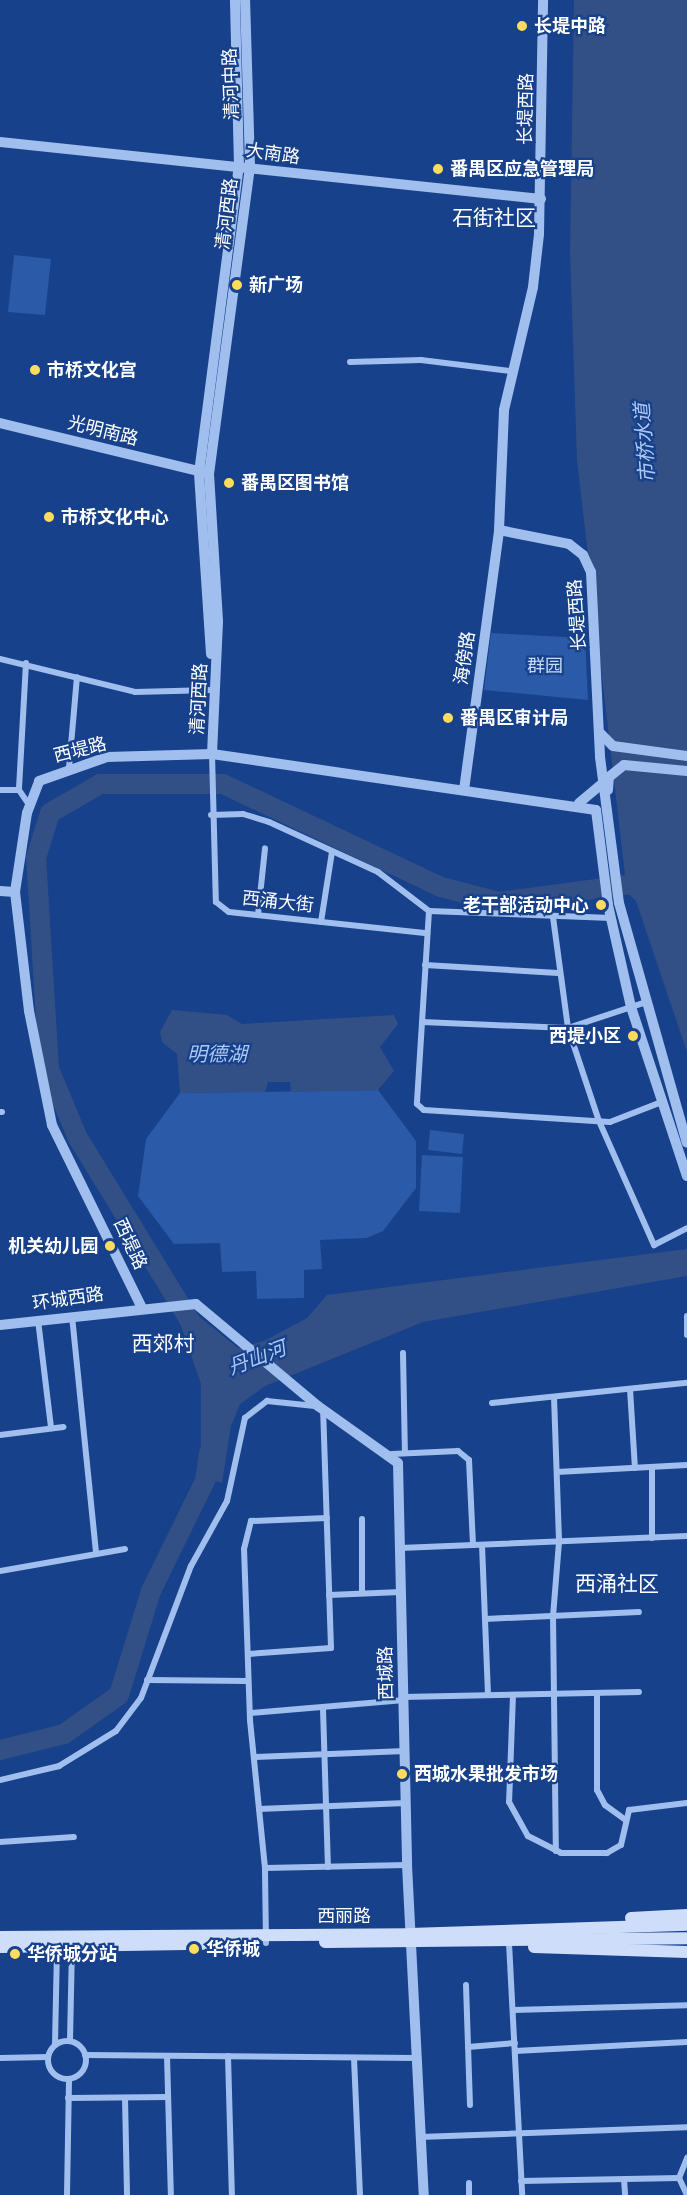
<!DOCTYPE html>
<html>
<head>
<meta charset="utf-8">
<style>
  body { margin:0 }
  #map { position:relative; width:687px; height:2195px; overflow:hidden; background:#17418a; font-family:"Public Sans","Noto Sans SC",sans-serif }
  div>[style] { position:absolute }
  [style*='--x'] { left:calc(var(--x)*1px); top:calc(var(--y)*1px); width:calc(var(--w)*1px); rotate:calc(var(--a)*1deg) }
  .green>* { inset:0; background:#2a5aa8 }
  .water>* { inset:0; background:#325086 }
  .river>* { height:20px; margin:-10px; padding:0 10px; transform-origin:10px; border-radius:10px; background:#325086 }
  .minor>* { height:6px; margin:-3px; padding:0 3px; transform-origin:3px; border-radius:3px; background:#a0beee }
  .minor>.ring { margin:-3px; padding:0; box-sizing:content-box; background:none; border:6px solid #a0beee; border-radius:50% }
  .tertiary>* { height:10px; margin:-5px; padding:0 5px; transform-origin:5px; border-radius:5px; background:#a0beee }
  .secondary>* { height:12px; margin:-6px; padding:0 6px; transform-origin:6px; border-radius:6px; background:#cdddfa }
  .dots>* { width:16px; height:16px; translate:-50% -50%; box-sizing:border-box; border:3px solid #17418a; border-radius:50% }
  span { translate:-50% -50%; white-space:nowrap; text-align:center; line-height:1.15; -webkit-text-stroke:4.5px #17418a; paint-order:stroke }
  .poi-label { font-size:18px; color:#fff; font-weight:700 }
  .left { translate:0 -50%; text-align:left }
  .right { translate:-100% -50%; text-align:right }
  .street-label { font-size:18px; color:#fff }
  .park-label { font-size:18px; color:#c6dafa }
  .water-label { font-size:20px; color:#acc8f5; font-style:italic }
  .quarter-label { font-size:21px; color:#fff }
</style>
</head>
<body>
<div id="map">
  <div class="green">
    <i style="clip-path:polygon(14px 255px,51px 259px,45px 315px,8px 312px)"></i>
    <i style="clip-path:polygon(491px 633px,585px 638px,588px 700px,484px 690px)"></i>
    <i style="clip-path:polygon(378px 1090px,416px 1141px,416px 1188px,383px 1231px,367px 1238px,320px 1240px,322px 1269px,304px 1270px,304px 1298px,257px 1299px,256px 1271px,222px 1272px,220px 1243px,174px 1244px,138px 1196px,146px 1139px,180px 1093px)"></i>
    <i style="clip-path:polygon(430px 1130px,464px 1134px,462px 1154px,428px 1150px)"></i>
    <i style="clip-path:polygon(422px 1155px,463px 1157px,460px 1213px,419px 1211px)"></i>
  </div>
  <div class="water">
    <i style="clip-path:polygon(574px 0,687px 0,687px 1052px,636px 901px,627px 892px,577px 460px,570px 253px)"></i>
    <i style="clip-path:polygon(172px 1010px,227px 1015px,242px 1024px,394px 1015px,398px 1024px,380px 1047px,394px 1071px,378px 1090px,291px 1092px,290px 1082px,268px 1082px,265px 1092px,180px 1093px,177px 1054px,162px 1042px,160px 1032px)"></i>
    <i style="clip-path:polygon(687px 1249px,687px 1276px,423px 1322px,265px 1386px,240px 1404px,231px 1426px,222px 1483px,196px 1476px,201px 1459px,201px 1384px,181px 1326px,196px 1314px,238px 1348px,264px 1341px,307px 1318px,327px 1295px)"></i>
  </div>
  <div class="river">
    <i style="--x:203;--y:1342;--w:241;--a:-121.5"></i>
    <i style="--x:77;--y:1136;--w:73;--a:-112.7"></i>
    <i style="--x:49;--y:1069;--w:211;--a:-93.5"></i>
    <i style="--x:36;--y:858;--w:47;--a:-72.7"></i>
    <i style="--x:50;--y:813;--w:58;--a:-30.1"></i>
    <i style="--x:100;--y:784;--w:123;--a:0"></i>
    <i style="--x:223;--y:784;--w:241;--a:25.3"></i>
    <i style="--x:441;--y:887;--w:60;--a:14.5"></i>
    <i style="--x:499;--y:902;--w:134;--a:-7.7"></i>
    <i style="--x:632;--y:884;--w:20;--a:-33"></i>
    <i style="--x:0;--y:1750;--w:66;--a:-14"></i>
    <i style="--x:64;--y:1734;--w:67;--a:-35.3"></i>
    <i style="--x:119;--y:1695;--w:109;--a:-72.9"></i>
    <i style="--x:151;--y:1591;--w:123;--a:-63.9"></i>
    <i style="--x:205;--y:1481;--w:28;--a:-82"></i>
  </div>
  <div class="minor">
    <i style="--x:350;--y:362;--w:71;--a:-1.6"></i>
    <i style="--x:421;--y:360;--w:91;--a:7"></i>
    <i style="--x:0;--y:659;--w:139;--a:13.7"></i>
    <i style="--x:135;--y:692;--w:77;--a:-1.5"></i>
    <i style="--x:26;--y:663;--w:127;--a:93.2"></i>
    <i style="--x:19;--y:790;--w:18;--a:56"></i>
    <i style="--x:212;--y:754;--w:148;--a:88.5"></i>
    <i style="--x:216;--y:902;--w:16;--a:38"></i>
    <i style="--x:229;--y:912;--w:199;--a:6.1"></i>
    <i style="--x:69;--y:768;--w:91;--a:-85"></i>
    <i style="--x:0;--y:790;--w:19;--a:0"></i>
    <i style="--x:211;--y:815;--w:32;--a:-2"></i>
    <i style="--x:243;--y:814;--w:27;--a:17"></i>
    <i style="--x:269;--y:822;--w:120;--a:24.6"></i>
    <i style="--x:378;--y:872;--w:64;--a:37.4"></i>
    <i style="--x:429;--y:911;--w:182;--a:2.2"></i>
    <i style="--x:429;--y:911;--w:193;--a:93.6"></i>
    <i style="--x:417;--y:1104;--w:9;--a:41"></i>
    <i style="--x:424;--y:1110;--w:186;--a:3.7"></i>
    <i style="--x:610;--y:1122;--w:53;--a:-21.2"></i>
    <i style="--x:258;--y:915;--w:67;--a:-84"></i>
    <i style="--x:553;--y:917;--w:112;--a:82.3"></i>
    <i style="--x:568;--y:1028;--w:98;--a:71.6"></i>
    <i style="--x:599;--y:1121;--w:136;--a:66.1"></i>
    <i style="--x:654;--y:1245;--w:37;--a:-27"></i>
    <i style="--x:321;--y:922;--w:71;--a:-81.1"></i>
    <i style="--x:425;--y:965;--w:133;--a:3.4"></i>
    <i style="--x:422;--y:1022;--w:146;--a:2.4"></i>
    <i style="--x:568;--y:1028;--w:79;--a:-18.4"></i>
    <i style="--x:0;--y:1112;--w:2;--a:0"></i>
    <i style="--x:72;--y:1316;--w:239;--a:84.2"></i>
    <i style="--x:687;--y:1316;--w:19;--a:90"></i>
    <i style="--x:38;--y:1320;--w:109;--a:83.1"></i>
    <i style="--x:403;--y:1353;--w:100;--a:88.9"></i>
    <i style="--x:630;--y:1389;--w:79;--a:86.4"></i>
    <i style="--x:554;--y:1397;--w:145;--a:88"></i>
    <i style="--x:559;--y:1542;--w:74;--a:94.6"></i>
    <i style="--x:553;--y:1616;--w:235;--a:89.3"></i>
    <i style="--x:492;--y:1403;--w:196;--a:-5.9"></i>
    <i style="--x:0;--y:1435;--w:64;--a:-7.2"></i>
    <i style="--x:392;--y:1454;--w:66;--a:-2.6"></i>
    <i style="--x:458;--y:1451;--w:14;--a:39"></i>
    <i style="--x:469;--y:1460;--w:85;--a:87.3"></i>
    <i style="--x:557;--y:1472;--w:130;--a:-3.1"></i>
    <i style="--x:652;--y:1538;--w:71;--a:-90"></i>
    <i style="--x:482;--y:1545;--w:150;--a:87.7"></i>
    <i style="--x:400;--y:1548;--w:287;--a:-2.4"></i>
    <i style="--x:0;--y:1571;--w:127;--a:-10"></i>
    <i style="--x:362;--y:1593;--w:74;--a:-90"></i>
    <i style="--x:329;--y:1595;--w:72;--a:-2.4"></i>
    <i style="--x:485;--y:1619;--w:154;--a:-2.6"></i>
    <i style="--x:248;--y:1654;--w:83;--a:-4.1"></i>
    <i style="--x:331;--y:1648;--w:239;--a:-91.9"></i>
    <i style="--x:147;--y:1680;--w:101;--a:0.6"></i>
    <i style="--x:597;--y:1693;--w:97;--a:90"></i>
    <i style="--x:597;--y:1790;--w:17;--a:62"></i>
    <i style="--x:605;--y:1805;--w:24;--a:36"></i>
    <i style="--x:513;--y:1695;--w:107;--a:92.1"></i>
    <i style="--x:509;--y:1802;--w:39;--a:61"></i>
    <i style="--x:528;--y:1836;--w:37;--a:27"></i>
    <i style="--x:561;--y:1853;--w:46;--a:0"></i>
    <i style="--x:607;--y:1853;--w:16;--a:-30"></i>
    <i style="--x:621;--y:1845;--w:36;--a:-77"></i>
    <i style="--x:629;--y:1810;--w:58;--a:-6.9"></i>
    <i style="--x:403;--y:1697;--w:236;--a:-1.2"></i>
    <i style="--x:323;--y:1709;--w:158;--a:88.2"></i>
    <i style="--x:250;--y:1713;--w:155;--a:-4.8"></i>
    <i style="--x:256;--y:1757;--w:149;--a:-2.3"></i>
    <i style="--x:0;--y:1780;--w:61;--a:-13.3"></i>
    <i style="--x:59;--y:1766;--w:67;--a:-31.6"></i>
    <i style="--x:116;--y:1731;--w:41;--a:-52.9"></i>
    <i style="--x:141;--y:1698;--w:141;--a:-69.3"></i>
    <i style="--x:191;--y:1566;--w:74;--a:-61"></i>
    <i style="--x:227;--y:1501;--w:85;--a:-77.8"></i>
    <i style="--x:245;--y:1418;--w:28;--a:-38"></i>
    <i style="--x:267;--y:1401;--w:48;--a:5.9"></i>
    <i style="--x:259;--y:1809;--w:147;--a:-2.3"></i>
    <i style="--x:0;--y:1842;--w:74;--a:-3.9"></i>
    <i style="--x:265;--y:1868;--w:149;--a:-95.8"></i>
    <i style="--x:250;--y:1720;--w:171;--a:-92"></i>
    <i style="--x:244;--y:1549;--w:29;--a:-76"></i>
    <i style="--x:251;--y:1521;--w:76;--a:-2.3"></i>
    <i style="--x:266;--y:1943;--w:75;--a:-90.8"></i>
    <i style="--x:265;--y:1868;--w:142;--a:-1.2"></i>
    <i style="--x:509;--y:1943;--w:252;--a:87"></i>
    <i style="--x:466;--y:1985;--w:120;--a:88.1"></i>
    <i style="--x:513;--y:2010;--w:174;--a:-1.6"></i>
    <i style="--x:70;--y:2041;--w:96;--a:-88.8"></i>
    <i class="ring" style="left:48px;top:2041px;width:32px;height:32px"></i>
    <i style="--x:55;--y:2044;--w:97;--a:-88.8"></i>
    <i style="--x:468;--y:2047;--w:47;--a:-4.9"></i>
    <i style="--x:515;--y:2051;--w:172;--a:-3"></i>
    <i style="--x:85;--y:2055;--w:331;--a:0.5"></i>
    <i style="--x:167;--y:2056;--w:139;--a:88.4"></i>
    <i style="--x:228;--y:2056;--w:139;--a:88.4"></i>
    <i style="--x:0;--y:2058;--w:48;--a:-1.2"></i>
    <i style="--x:354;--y:2058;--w:137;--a:87.5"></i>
    <i style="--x:68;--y:2098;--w:100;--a:-0.6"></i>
    <i style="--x:125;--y:2098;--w:97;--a:88.8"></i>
    <i style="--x:420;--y:2137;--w:267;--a:-2.1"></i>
    <i style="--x:624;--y:2179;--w:16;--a:86"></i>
    <i style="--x:521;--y:2181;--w:158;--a:-1.1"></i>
    <i style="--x:469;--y:2183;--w:12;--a:90"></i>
    <i style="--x:67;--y:2195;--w:116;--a:-89"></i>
    <i style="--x:687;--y:2195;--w:19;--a:-115"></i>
    <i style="--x:679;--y:2178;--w:22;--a:-68"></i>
  </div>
  <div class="tertiary">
    <i style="--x:0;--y:142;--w:544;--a:6.01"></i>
    <i style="--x:0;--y:423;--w:212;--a:13.6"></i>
    <i style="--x:499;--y:530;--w:71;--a:11.3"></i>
    <i style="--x:569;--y:544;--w:18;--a:38"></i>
    <i style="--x:583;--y:555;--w:19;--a:65"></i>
    <i style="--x:591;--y:572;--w:185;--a:87.2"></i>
    <i style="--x:600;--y:757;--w:147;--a:82.6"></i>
    <i style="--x:619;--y:903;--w:249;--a:74.2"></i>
    <i style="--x:211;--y:654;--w:181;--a:-93.8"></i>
    <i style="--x:199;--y:473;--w:310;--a:-82.6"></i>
    <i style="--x:239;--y:166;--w:166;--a:-91.4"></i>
    <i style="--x:600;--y:733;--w:18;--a:45"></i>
    <i style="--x:613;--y:746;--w:75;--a:7.7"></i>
    <i style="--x:212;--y:754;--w:133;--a:-87.4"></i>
    <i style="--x:218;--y:621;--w:147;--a:-93.5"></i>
    <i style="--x:209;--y:474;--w:311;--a:-82.4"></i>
    <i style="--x:250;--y:166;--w:166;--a:-91.7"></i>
    <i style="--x:464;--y:790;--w:262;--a:-82.3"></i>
    <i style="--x:499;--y:530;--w:120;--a:-87.6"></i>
    <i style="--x:504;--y:410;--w:126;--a:-76.7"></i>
    <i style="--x:533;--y:287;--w:53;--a:-83.5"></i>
    <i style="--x:539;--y:234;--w:234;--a:-89"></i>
    <i style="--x:608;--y:790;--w:13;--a:-86"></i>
    <i style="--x:609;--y:777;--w:19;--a:-39"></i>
    <i style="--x:624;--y:765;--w:63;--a:5.4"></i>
    <i style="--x:579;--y:803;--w:30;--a:-40"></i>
    <i style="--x:0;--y:891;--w:15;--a:4"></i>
    <i style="--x:141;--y:1306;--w:202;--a:-116.2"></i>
    <i style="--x:52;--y:1125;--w:116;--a:-101.4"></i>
    <i style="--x:29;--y:1011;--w:120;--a:-96.7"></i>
    <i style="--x:15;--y:892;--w:80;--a:-81.4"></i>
    <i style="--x:27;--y:813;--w:34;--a:-69"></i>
    <i style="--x:39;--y:781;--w:72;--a:-19.4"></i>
    <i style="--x:107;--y:757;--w:105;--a:-1.6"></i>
    <i style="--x:212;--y:754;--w:388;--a:8.3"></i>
    <i style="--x:596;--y:810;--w:96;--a:82.8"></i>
    <i style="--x:608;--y:905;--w:105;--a:77.3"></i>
    <i style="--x:631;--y:1007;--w:178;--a:71.7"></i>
    <i style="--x:0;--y:1325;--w:197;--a:-6.1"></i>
    <i style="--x:196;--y:1304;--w:159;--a:39.9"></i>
    <i style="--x:318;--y:1406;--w:98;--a:35.5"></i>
    <i style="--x:398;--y:1463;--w:402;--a:88.7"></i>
    <i style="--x:407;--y:1865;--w:330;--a:87.1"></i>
  </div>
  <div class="secondary">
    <i style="--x:631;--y:1918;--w:56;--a:-3.1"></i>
    <i style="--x:0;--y:1937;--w:410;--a:-0.4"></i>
    <i style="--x:410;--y:1934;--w:277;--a:-1.9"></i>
    <i style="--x:325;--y:1942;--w:362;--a:-0.6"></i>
    <i style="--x:0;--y:1947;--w:248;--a:-0.9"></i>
    <i style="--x:534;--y:1947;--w:153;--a:1.9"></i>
  </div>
  <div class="dots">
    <i style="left:522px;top:26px;background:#ffdc5d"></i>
    <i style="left:438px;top:169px;background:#ffdc5d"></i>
    <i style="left:237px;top:285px;background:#ffdc5d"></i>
    <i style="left:35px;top:370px;background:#ffdc5d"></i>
    <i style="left:229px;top:483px;background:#ffdc5d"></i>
    <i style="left:49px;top:517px;background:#ffdc5d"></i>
    <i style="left:448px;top:718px;background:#ffdc5d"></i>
    <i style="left:601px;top:905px;background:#ffdc5d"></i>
    <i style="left:633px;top:1036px;background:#ffdc5d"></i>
    <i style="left:110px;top:1246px;background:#ffdc5d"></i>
    <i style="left:402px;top:1774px;background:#ffdc5d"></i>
    <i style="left:194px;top:1949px;background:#ffdc5d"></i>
    <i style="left:15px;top:1954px;background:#ffdc5d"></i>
  </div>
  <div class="poi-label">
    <span class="left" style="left:534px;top:26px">长堤中路</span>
    <span class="left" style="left:450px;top:169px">番禺区应急管理局</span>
    <span class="left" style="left:249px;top:285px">新广场</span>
    <span class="left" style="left:47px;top:370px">市桥文化宫</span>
    <span class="left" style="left:241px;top:483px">番禺区图书馆</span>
    <span class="left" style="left:61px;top:517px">市桥文化中心</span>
    <span class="left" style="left:460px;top:718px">番禺区审计局</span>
    <span class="right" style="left:589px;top:905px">老干部活动中心</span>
    <span class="right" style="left:621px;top:1036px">西堤小区</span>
    <span class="right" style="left:98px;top:1246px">机关幼儿园</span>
    <span class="left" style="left:414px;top:1774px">西城水果批发市场</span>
    <span class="left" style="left:206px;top:1949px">华侨城</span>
    <span class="left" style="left:27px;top:1954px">华侨城分站</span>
  </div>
  <div class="street-label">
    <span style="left:231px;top:84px;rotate:-92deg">清河中路</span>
    <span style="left:526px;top:109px;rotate:-89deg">长堤西路</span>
    <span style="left:273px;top:154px;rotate:8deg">大南路</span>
    <span style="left:227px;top:214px;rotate:-83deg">清河西路</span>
    <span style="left:103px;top:431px;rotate:14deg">光明南路</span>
    <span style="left:577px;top:615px;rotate:-94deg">长堤西路</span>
    <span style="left:465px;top:658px;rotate:-82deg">海傍路</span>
    <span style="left:199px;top:699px;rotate:-87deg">清河西路</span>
    <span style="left:80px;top:750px;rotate:-14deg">西堤路</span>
    <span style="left:278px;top:902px;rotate:6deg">西涌大街</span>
    <span style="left:130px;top:1244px;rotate:65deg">西堤路</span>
    <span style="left:68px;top:1299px;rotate:-8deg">环城西路</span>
    <span style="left:386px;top:1673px;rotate:-91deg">西城路</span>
    <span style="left:344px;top:1916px">西丽路</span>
  </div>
  <div class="park-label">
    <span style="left:545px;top:666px">群园</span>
  </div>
  <div class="water-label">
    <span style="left:645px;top:443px;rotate:-94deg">市桥水道</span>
    <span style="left:217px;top:1054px">明德湖</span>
    <span style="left:257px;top:1358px;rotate:-21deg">丹山河</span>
  </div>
  <div class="quarter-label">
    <span style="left:494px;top:218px">石街社区</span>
    <span style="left:163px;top:1344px">西郊村</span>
    <span style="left:617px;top:1584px">西涌社区</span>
  </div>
</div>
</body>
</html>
